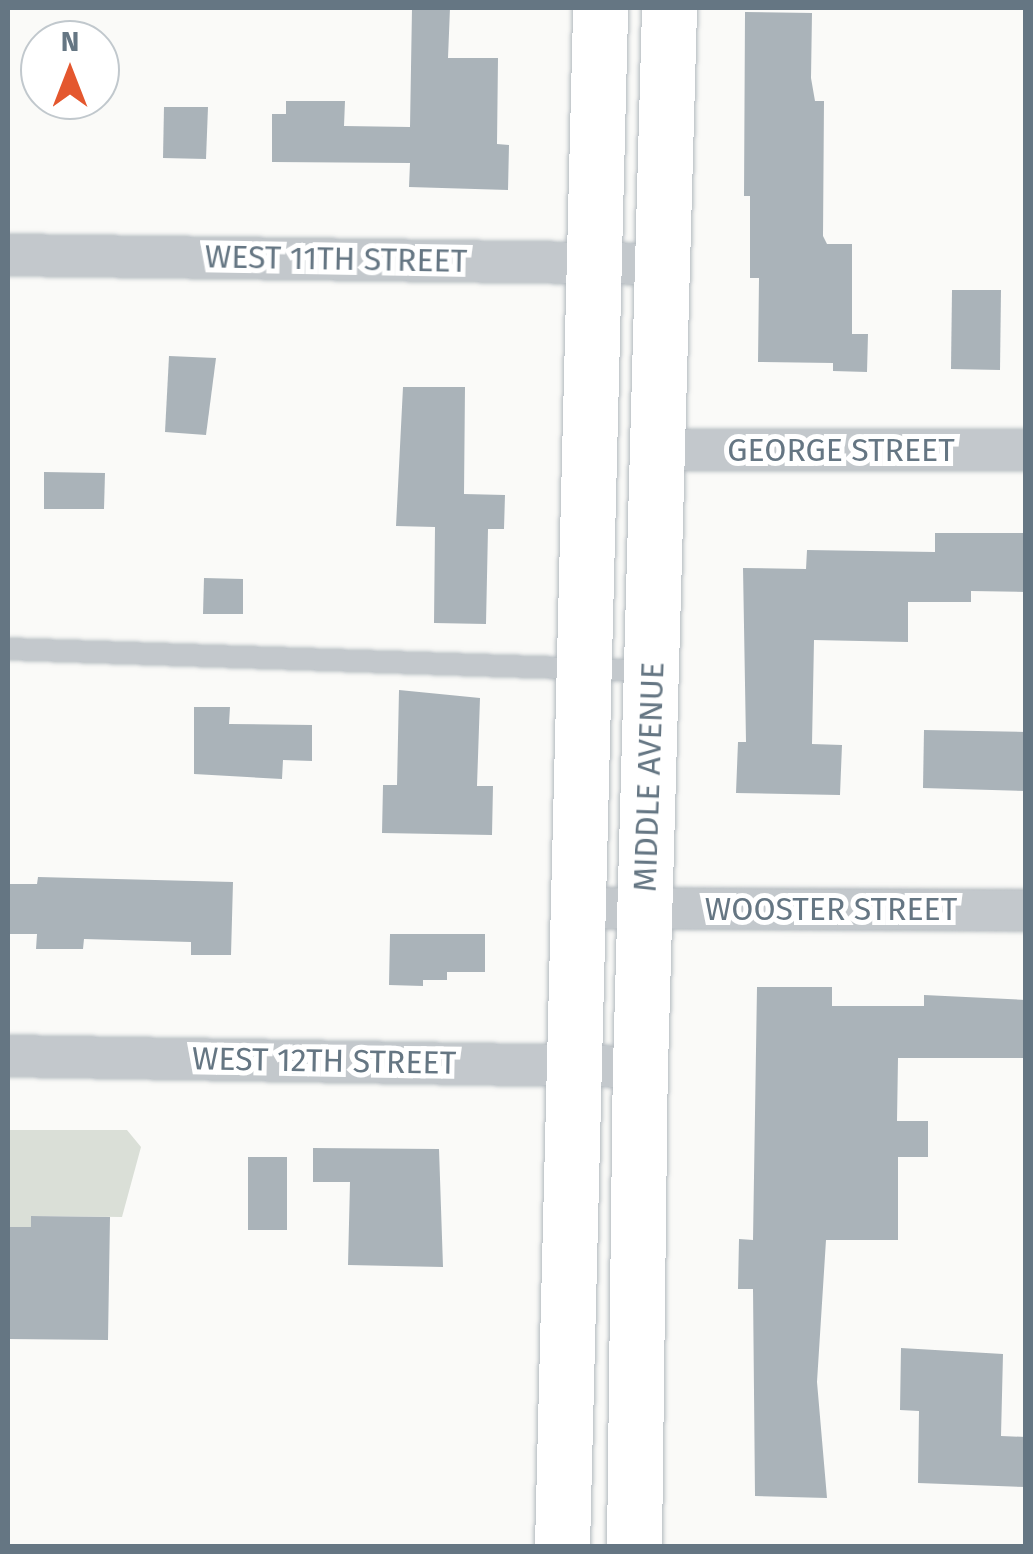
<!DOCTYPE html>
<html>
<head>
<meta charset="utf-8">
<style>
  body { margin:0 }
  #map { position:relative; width:1033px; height:1554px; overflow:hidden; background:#fafaf8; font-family:"Fira Sans",sans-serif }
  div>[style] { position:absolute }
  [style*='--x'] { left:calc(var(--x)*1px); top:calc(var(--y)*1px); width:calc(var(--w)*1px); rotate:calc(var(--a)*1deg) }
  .green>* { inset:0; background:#dadfd7 }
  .building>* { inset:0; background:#aab3b9 }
  .roads { filter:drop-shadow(0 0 2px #b3babf) drop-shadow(0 0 2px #b3babf) }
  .service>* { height:20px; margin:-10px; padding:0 10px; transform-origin:10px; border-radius:10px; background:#c3c8cc }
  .minor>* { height:40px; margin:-20px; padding:0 20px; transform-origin:20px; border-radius:20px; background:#c3c8cc }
  .secondary>* { height:55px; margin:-27.5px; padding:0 27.5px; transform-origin:27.5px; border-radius:27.5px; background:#fff }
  span { translate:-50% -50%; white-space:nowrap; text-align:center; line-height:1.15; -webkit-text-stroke:10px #fff; paint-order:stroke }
  .street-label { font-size:32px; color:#657683 }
  .frame { position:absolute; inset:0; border:10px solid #657683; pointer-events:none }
  .north { position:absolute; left:20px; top:20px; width:100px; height:100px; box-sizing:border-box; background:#fff; border:2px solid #c1c8cd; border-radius:50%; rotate:0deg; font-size:28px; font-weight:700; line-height:40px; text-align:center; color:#657683 }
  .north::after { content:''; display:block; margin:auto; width:35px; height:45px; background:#e4572e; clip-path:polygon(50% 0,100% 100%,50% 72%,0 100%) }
</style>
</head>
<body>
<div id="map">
  <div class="green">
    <i style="clip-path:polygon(8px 1130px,127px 1130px,141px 1147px,122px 1217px,32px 1216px,31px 1227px,8px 1227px)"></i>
  </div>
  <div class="building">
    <i style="clip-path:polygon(412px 8px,450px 8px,448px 58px,498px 58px,497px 144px,509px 145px,508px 190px,409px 187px,410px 163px,272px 162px,272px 114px,286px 114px,286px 101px,345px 101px,344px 126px,410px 127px)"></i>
    <i style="clip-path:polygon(745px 12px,812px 13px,811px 78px,815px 101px,824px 101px,823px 236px,827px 244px,852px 244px,852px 334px,868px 334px,867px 372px,833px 371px,833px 363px,758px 362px,759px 278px,750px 278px,750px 196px,744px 196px)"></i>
    <i style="clip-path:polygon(164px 107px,208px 107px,206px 159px,163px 158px)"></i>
    <i style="clip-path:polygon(952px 290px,1001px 290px,1000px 370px,951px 369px)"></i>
    <i style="clip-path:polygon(169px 356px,216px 358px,206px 435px,165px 432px)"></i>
    <i style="clip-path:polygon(403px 387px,465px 387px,464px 494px,505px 495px,504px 529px,488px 529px,486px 624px,434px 623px,435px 527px,396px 526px)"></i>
    <i style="clip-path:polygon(44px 472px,105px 473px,104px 509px,44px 509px)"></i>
    <i style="clip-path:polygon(935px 533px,1026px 533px,1026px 592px,971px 591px,971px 602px,908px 602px,908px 642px,814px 640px,812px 744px,842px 745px,840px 795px,736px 793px,738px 742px,746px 742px,743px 568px,806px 569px,807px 550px,935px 552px)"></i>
    <i style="clip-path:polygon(204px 578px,243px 579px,243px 614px,203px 614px)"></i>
    <i style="clip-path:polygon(399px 690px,480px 698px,477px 786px,493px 786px,492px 835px,382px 833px,383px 785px,397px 785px)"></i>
    <i style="clip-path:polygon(194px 707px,230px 707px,229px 724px,312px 725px,312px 761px,283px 760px,282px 779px,194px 774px)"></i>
    <i style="clip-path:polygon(924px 730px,1026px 732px,1026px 791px,923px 788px)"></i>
    <i style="clip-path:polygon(38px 877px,233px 882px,231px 955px,191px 955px,191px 942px,84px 939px,83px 949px,36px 949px,37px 934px,8px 934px,8px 884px,37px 884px)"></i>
    <i style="clip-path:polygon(390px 934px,485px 934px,485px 972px,447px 972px,447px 980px,423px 980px,423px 986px,389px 985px)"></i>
    <i style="clip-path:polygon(757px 987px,832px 987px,832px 1006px,924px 1006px,924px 995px,1026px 1000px,1026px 1058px,898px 1058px,897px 1121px,928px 1121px,928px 1157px,898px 1157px,898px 1240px,826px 1240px,817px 1382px,827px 1498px,755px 1496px,753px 1289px,738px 1289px,739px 1239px,753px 1240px)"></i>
    <i style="clip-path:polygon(313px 1148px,439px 1149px,443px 1267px,348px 1265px,350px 1182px,313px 1182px)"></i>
    <i style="clip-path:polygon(248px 1157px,287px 1157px,287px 1230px,248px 1230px)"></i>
    <i style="clip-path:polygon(31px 1216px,110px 1217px,108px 1340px,8px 1339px,8px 1227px,31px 1227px)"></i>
    <i style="clip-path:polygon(901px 1348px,1003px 1354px,1001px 1436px,1026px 1437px,1026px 1487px,918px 1483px,919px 1411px,900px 1410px)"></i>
  </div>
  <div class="roads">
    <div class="service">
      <i style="--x:8;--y:649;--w:642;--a:1.96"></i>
    </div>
    <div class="minor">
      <i style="--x:8;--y:255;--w:656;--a:0.79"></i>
      <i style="--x:656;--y:450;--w:370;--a:0"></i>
      <i style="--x:577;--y:908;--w:449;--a:0.3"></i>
      <i style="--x:8;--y:1056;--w:632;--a:1"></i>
    </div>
    <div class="secondary">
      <i style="--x:562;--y:1546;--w:1538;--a:-88.58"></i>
      <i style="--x:634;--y:1546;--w:479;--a:-89.3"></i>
      <i style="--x:640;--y:1067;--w:1059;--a:-88.43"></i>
    </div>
  </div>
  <div class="street-label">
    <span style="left:336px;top:259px;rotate:1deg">WEST 11TH STREET</span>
    <span style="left:841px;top:450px">GEORGE STREET</span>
    <span style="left:649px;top:777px;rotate:-88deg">MIDDLE AVENUE</span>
    <span style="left:831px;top:909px">WOOSTER STREET</span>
    <span style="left:324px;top:1061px;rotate:1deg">WEST 12TH STREET</span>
  </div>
  <div class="frame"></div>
  <div class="north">N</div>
</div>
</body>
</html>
